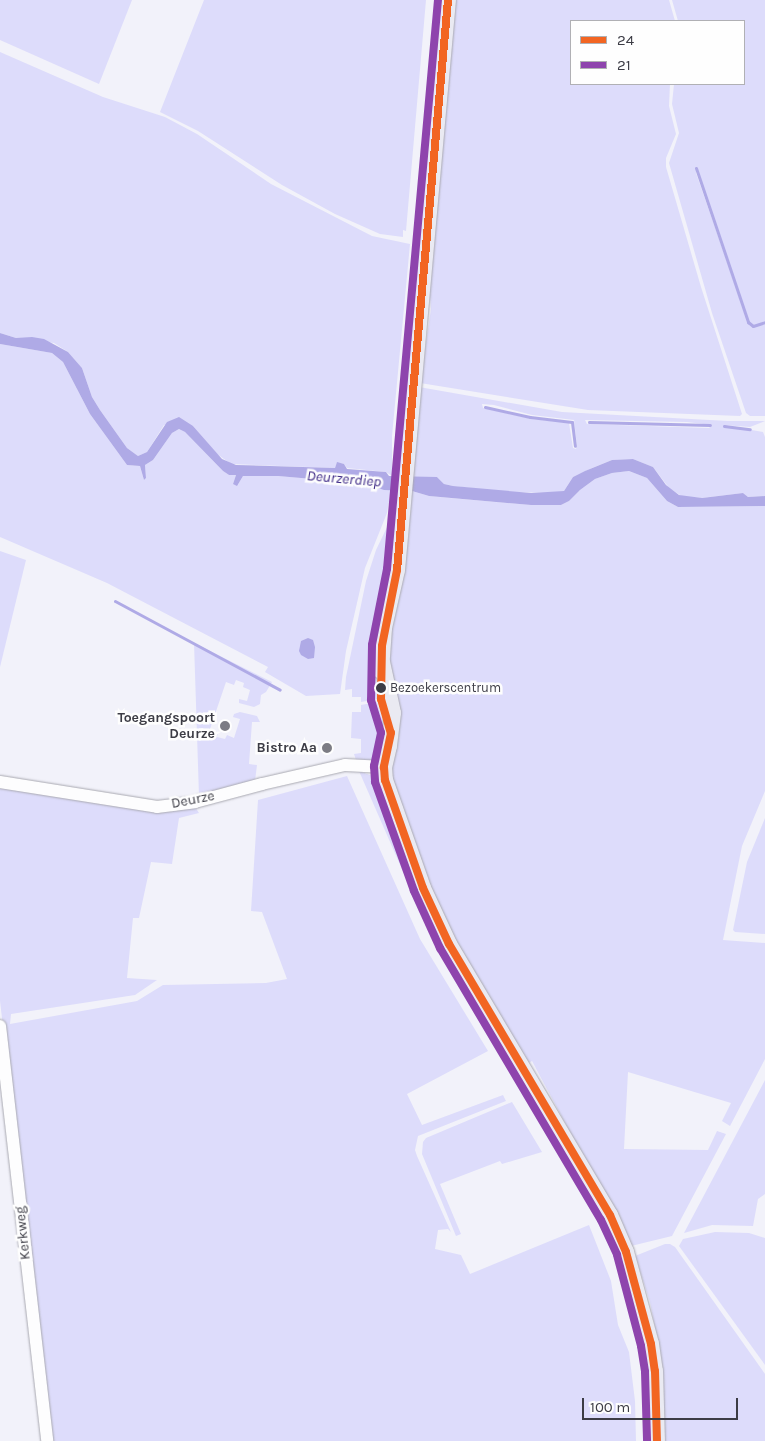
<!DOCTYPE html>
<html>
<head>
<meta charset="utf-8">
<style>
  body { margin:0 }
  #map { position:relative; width:765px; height:1441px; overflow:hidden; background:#f2f2fa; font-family:Karla,sans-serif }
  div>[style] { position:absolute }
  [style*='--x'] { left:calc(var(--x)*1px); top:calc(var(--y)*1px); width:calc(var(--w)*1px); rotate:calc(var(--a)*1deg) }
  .green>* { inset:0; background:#dddcfb }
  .water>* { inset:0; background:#afaae6 }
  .stream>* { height:3px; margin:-1.5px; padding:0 1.5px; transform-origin:1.5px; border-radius:1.5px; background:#afaae6 }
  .roads { filter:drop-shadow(0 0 1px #a9a9b1) drop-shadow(0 0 1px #a9a9b1) }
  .minor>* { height:12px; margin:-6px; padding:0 6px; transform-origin:6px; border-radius:6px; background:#fdfdfe }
  .major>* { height:16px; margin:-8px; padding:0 8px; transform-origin:8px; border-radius:8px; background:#eaeaf2 }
  .bus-1>* { height:8px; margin:-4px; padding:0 4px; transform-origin:4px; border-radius:4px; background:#f26522 }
  .bus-2>* { height:8px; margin:-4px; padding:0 4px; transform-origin:4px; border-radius:4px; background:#8e44ad }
  .dots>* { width:14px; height:14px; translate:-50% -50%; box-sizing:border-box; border:2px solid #fefefe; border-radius:50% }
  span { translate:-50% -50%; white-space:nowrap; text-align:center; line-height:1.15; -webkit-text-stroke:5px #fefefe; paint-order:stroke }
  .bus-label { font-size:13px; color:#3c3c45 }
  .left { translate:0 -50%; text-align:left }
  .poi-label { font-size:14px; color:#3c3c45; font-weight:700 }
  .right { translate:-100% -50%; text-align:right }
  .street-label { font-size:14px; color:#3c3c45 }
  .water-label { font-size:15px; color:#3a2584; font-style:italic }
  .legend { position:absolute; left:570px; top:20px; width:175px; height:65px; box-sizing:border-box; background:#fefefe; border:1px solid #b0b0b4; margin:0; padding:6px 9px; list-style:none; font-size:15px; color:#3c3c45 }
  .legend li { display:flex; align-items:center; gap:10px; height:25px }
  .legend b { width:25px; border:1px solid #b0b0b4 }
  .scale { position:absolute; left:582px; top:1398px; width:156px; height:22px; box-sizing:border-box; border:2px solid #3c3c45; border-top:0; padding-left:6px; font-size:15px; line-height:18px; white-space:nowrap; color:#3c3c45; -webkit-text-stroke:4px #fefefe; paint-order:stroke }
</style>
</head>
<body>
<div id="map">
  <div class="green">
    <i style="clip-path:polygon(0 0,132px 0,99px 84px,0 40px)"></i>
    <i style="clip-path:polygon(204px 0,426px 0,406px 231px,403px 230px,403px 237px,380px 234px,335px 214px,282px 185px,198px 131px,160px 112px)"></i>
    <i style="clip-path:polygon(455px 0,669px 0,675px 21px,571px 21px,571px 84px,670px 84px,669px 106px,676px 134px,666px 158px,666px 167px,701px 287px,742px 414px,740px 416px,588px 410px,420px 383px,431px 309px,429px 284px)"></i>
    <i style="clip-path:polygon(evenodd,672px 0,765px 0,765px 416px,750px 416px,746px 413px,712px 313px,669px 163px,679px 133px,672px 104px,674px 84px,744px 84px,744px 21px,678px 21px,672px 0,697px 167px,750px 325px,749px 325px,696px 173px,697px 167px)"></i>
    <i style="clip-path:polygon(0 52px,103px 97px,165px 117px,197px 134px,271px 184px,372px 236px,410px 244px,392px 436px,392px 476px,386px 472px,347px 468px,344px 464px,337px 463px,335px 468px,231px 464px,217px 454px,193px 426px,164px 425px,147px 452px,138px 456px,127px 448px,100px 410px,92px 397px,82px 368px,68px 352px,54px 343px,16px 338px,0 333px)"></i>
    <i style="clip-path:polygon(416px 246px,420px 246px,409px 382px,403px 381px)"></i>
    <i style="clip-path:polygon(0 344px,52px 353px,63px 362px,90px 414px,127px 465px,140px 466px,144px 480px,146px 478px,145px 465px,153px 460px,172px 433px,179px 429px,185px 432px,223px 471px,229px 475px,236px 475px,233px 484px,238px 484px,243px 476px,278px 476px,347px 482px,391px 490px,387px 513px,365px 568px,346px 651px,340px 694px,306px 696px,265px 672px,268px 667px,107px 583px,0 537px)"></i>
    <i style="clip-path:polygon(evenodd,419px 387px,562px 412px,728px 421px,765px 421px,750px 427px,723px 425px,763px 432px,765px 437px,765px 496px,748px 497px,743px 493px,702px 498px,683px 497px,669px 488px,653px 467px,633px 459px,612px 460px,592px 468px,573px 477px,564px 491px,556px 493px,507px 492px,453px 486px,444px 484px,437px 477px,412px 478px,419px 387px,482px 404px,494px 405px,532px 415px,574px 420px,577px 446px,576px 449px,573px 448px,569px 423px,532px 419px,483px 408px,482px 404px,419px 387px,585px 420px,687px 422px,712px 425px,709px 428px,587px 424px,585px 420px)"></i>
    <i style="clip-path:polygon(629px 471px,647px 478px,667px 501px,678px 507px,765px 506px,765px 791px,742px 846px,723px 940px,765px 943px,765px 1059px,730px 1126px,722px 1121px,731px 1103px,628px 1072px,624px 1149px,708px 1150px,717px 1131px,726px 1134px,672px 1236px,631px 1246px,532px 1061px,525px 1065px,444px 925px,389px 769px,399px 737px,387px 657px,408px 542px,412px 491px,429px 496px,450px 498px,531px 505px,561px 505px,569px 501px,580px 490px,595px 479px,612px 473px)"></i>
    <i style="clip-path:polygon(396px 497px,399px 497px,376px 677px,378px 699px,361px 702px,361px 697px,352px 697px,352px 689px,345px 690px,346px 677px,366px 581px,376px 550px,390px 521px)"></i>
    <i style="clip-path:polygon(0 551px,26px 560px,0 667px)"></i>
    <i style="clip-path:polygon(194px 643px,272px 682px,266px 692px,261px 695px,260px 704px,254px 707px,239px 703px,239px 699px,247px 701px,250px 690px,243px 687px,244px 683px,236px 680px,234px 685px,226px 682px,210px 729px,218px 732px,217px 737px,225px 739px,227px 735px,234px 738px,240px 719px,233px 717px,234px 714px,240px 712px,257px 716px,260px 722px,252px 722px,249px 764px,257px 765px,255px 781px,199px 796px)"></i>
    <i style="clip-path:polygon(377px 702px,385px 728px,379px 756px,372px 761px,356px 760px,354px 754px,361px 753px,361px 739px,351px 738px,352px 712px,361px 712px,361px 705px)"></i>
    <i style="clip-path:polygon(359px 771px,378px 778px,420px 897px,415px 899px)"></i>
    <i style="clip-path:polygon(347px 776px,420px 939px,488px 1051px,407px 1094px,422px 1125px,503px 1095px,506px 1101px,418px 1136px,415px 1150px,417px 1156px,451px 1232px,448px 1229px,438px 1230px,435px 1249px,461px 1255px,470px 1274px,589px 1225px,611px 1281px,618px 1325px,629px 1352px,635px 1401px,636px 1441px,51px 1441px,0 1001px,0 788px,195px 807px,199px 813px,179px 818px,172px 864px,151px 862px,139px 918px,133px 918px,127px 978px,157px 980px,135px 995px,11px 1014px,10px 1024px,137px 1001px,163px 985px,266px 983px,287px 979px,262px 912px,251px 911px,258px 800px)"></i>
    <i style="clip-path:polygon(765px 818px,765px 934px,735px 932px,733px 930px,747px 862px)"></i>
    <i style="clip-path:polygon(765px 1080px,765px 1194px,758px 1199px,753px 1226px,712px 1225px,684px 1233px)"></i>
    <i style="clip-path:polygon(512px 1102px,542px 1152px,502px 1164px,500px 1161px,440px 1184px,461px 1234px,456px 1236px,422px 1154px,423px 1142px,426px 1138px)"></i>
    <i style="clip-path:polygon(715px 1232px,749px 1233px,765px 1238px,765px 1365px,679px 1246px,683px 1239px)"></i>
    <i style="clip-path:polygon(665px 1244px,670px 1244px,675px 1247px,765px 1374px,765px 1441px,663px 1441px,660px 1355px,650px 1302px,635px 1256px)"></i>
  </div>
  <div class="water">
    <i style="clip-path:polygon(0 333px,16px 338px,32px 337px,44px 339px,68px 352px,82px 368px,92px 397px,100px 410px,127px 448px,138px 456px,147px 452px,167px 422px,179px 417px,193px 426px,222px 459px,236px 465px,335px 468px,337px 462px,344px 464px,347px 469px,386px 472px,389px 476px,437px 477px,444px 484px,453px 486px,531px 493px,564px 491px,573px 477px,585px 471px,612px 460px,633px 459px,653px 467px,666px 485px,679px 495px,702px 498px,743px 493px,748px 497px,765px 496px,765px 506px,678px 507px,667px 501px,647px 478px,629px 471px,612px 473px,595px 479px,580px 490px,569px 501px,561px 505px,531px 505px,429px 496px,412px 491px,384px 490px,372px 486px,347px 482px,278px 476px,243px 476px,237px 486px,233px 484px,236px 475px,229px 475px,223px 471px,185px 432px,179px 429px,172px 433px,153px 460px,145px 465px,146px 478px,144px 480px,140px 466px,127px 465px,90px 414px,63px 362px,52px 353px,0 344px)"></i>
    <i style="clip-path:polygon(308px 638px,313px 640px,315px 647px,314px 658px,308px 659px,301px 655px,299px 651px,301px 641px)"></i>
  </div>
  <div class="stream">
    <i style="--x:696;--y:168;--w:163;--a:71.3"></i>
    <i style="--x:748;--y:322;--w:6;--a:39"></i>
    <i style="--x:753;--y:326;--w:13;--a:-18"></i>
    <i style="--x:485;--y:407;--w:46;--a:12.5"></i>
    <i style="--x:530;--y:417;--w:42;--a:6.8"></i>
    <i style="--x:572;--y:422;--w:24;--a:83"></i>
    <i style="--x:589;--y:422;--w:121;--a:1.4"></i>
    <i style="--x:724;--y:426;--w:26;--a:7"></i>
    <i style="--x:115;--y:601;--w:187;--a:28.3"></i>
  </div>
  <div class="roads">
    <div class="minor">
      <i style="--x:0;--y:782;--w:159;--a:9"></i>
      <i style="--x:157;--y:807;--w:38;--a:-7"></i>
      <i style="--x:195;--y:802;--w:69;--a:-15"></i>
      <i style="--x:262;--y:784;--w:85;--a:-12.9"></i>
      <i style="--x:345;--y:765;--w:39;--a:3"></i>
      <i style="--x:0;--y:1026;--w:418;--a:83.5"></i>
    </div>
    <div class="major">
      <i style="--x:382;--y:662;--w:52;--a:77.8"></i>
      <i style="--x:393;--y:713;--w:33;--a:97"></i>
      <i style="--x:389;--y:746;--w:22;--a:103"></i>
      <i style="--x:384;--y:767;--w:13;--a:86"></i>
      <i style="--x:385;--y:780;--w:114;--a:70.6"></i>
      <i style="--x:423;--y:888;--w:62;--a:65.1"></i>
      <i style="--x:449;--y:944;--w:315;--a:59.3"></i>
      <i style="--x:610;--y:1215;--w:40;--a:66.6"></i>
      <i style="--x:626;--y:1252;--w:95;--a:74.8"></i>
      <i style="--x:651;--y:1344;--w:27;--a:82"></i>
      <i style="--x:655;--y:1371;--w:70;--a:88.4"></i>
      <i style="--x:381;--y:671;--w:43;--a:-86"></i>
      <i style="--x:384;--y:628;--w:59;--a:-77.4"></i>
      <i style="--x:397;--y:570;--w:572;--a:-84.89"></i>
    </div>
  </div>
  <div class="bus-1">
    <i style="--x:448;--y:0;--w:572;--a:95.11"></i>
    <i style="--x:397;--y:570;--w:77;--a:101.2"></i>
    <i style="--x:382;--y:646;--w:53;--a:91.1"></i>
    <i style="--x:381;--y:699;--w:35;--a:74"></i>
    <i style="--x:391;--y:733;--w:35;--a:102"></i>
    <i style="--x:384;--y:767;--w:13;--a:86"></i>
    <i style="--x:385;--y:780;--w:114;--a:70.6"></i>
    <i style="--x:423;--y:888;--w:62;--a:65.1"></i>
    <i style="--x:449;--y:944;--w:315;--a:59.3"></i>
    <i style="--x:610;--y:1215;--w:40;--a:66.6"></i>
    <i style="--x:626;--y:1252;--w:95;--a:74.8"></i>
    <i style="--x:651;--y:1344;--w:27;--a:82"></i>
    <i style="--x:655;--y:1371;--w:70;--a:88.4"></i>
  </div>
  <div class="bus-2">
    <i style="--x:438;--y:0;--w:571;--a:95.12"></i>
    <i style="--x:387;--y:569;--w:77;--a:101.2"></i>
    <i style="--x:372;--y:645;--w:55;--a:91"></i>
    <i style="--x:371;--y:700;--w:34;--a:73"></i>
    <i style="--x:381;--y:733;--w:34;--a:102"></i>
    <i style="--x:374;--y:766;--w:16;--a:86"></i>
    <i style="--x:375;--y:782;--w:116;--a:70.3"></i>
    <i style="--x:414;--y:891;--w:63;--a:65.5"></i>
    <i style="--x:440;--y:948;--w:316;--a:59.4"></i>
    <i style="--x:601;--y:1220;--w:38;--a:65"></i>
    <i style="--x:617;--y:1255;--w:94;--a:75.2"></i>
    <i style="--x:641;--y:1346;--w:26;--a:81"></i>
    <i style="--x:645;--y:1372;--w:69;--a:88.3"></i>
  </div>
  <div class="dots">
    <i style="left:381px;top:688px;background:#3c3c45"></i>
    <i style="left:225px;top:726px;background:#7c7c84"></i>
    <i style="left:327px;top:748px;background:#7c7c84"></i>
  </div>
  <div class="bus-label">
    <span class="left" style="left:390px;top:688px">Bezoekerscentrum</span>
  </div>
  <div class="poi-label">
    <span class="right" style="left:215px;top:726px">Toegangspoort<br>Deurze</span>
    <span class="right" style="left:317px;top:748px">Bistro Aa</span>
  </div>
  <div class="street-label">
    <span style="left:193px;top:800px;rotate:-11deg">Deurze</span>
    <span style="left:23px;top:1233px;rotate:-96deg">Kerkweg</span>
  </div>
  <div class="water-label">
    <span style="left:344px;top:479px;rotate:5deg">Deurzerdiep</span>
  </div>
  <ul class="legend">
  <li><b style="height:6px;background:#f26522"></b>24</li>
  <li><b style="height:6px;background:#8e44ad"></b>21</li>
  </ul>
  <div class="scale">100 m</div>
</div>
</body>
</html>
